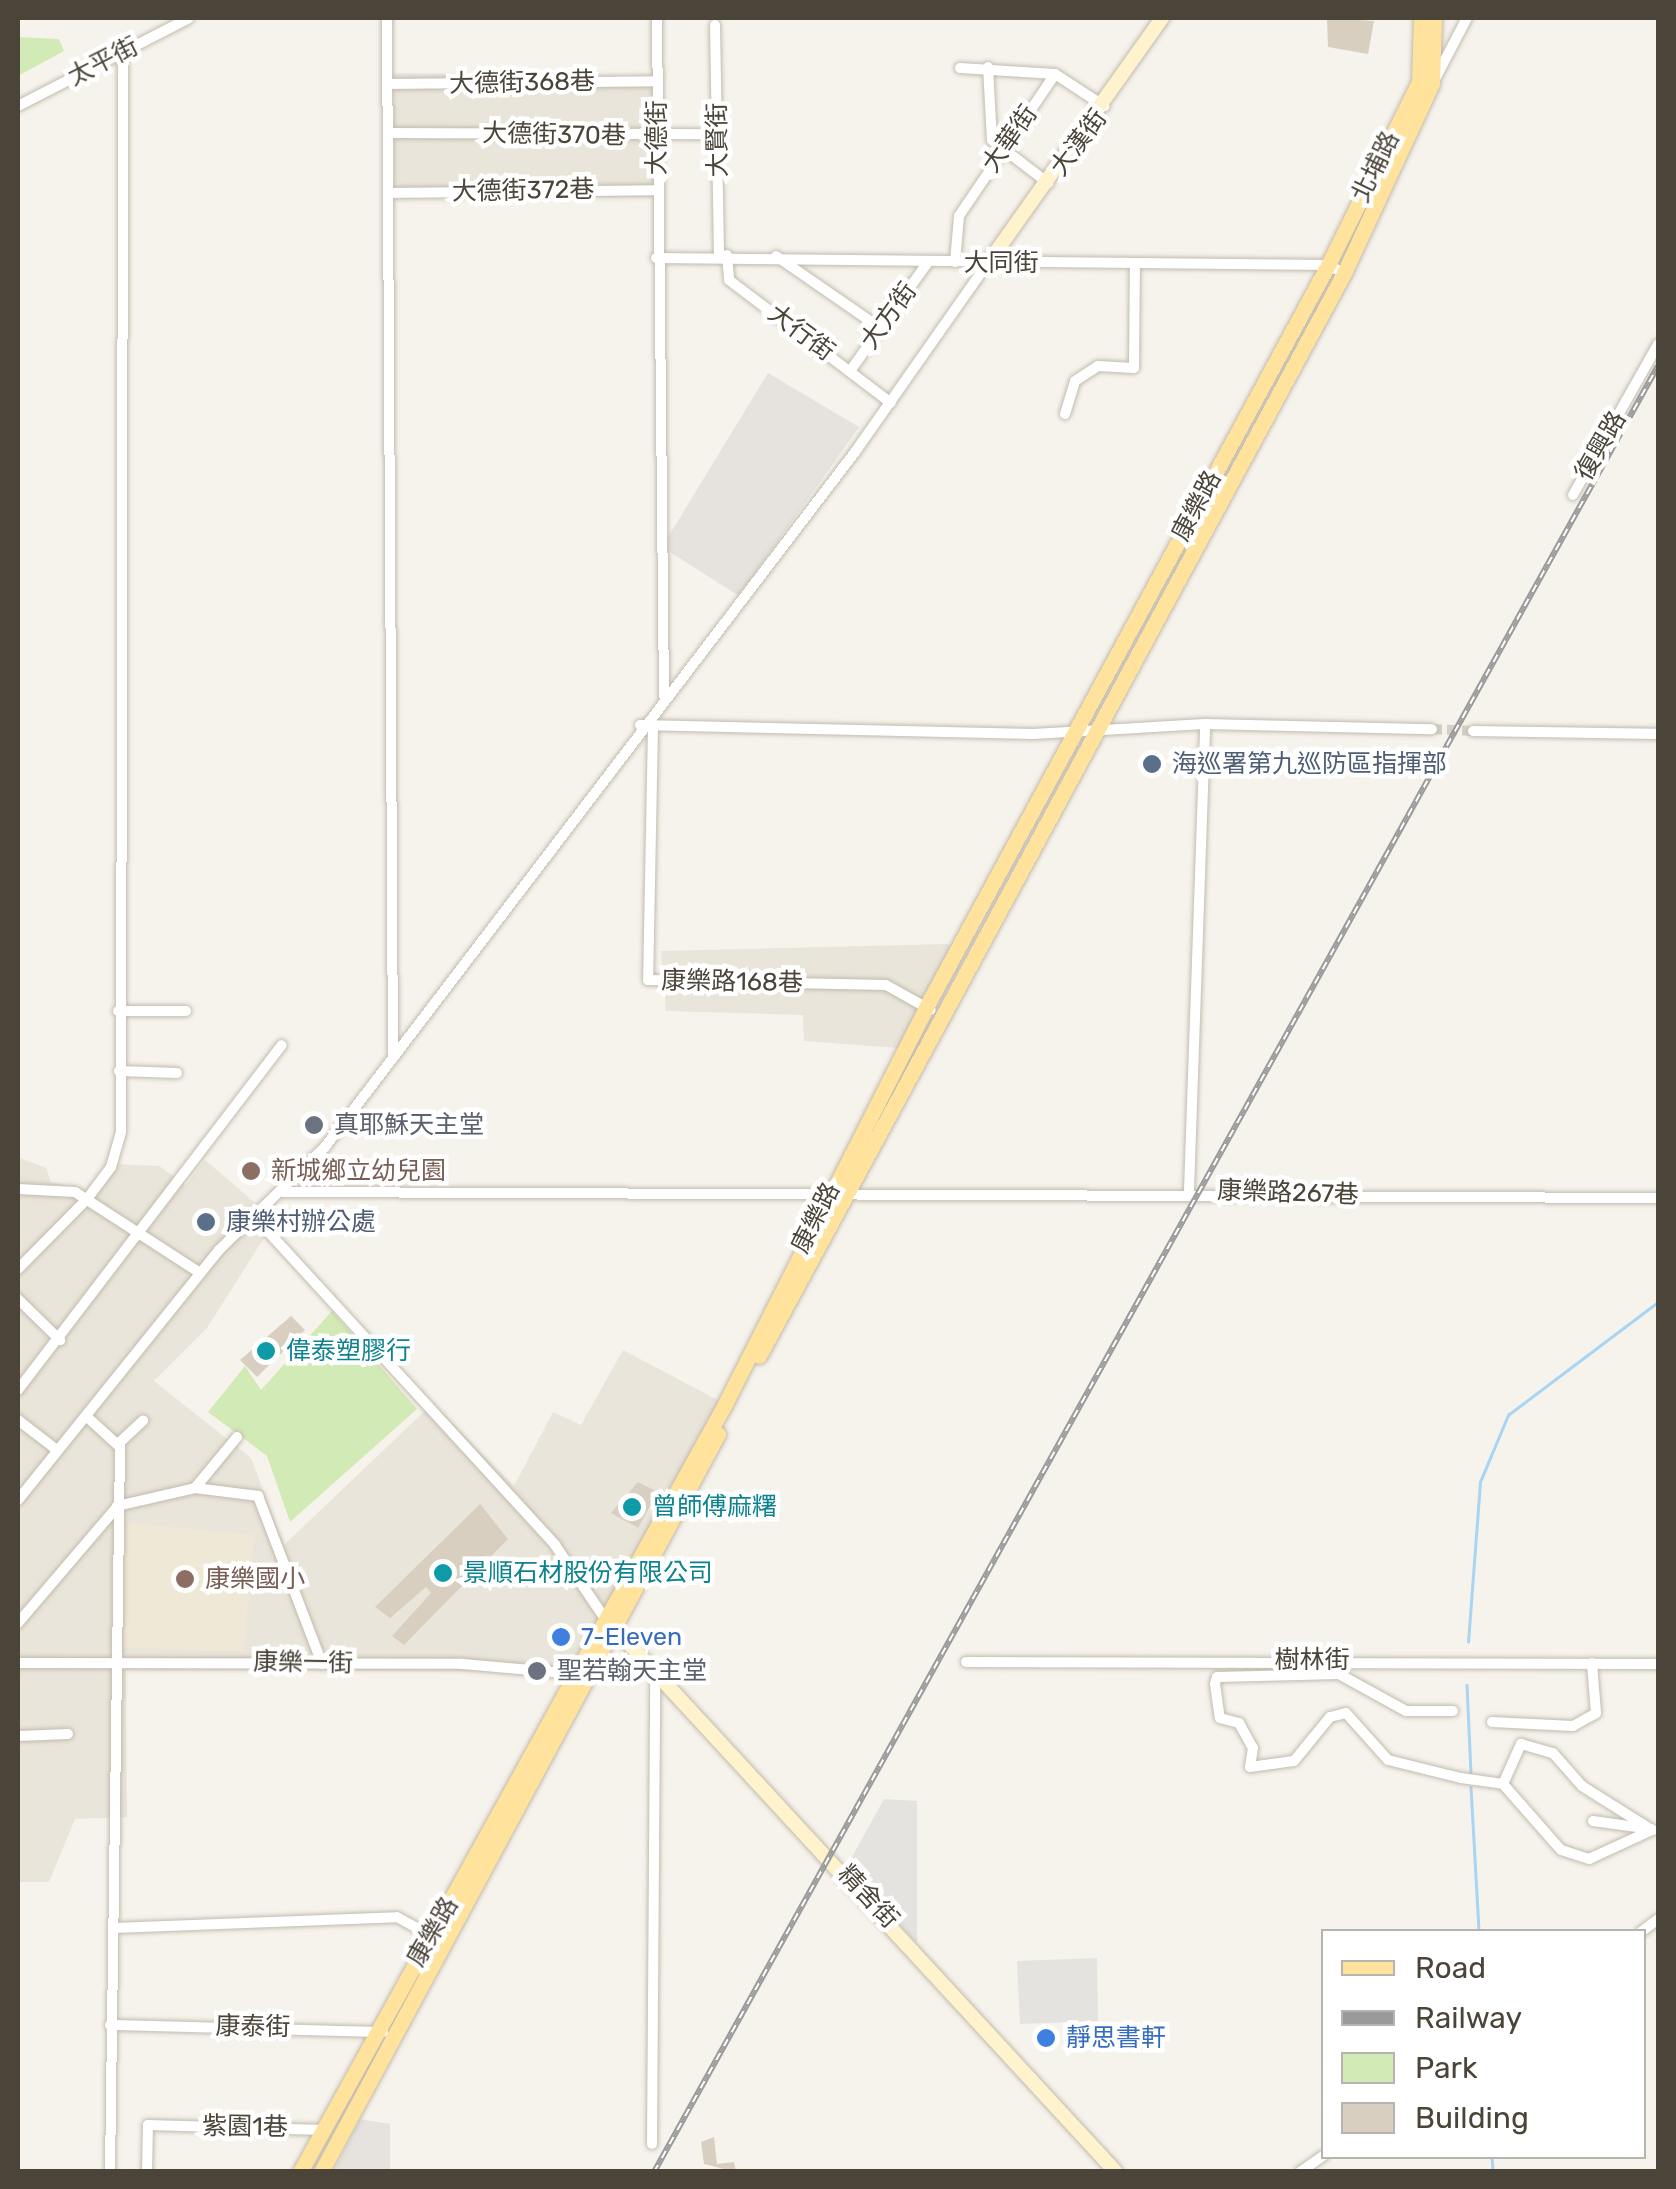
<!DOCTYPE html>
<html>
<head>
<meta charset="utf-8">
<style>
  body { margin:0 }
  #map { position:relative; width:1676px; height:2189px; overflow:hidden; background:#f6f3ec; font-family:Rubik,"Noto Sans TC",sans-serif }
  div>[style] { position:absolute }
  [style*='--x'] { left:calc(var(--x)*1px); top:calc(var(--y)*1px); width:calc(var(--w)*1px); rotate:calc(var(--a)*1deg) }
  .residential>* { inset:0; background:#eae5da }
  .industrial>* { inset:0; background:#e6e2dd }
  .education>* { inset:0; background:#efe8d6 }
  .green>* { inset:0; background:#d2eab5 }
  .parking>* { inset:0; background:#e5e3e0 }
  .stream>* { height:2.5px; margin:-1.25px; padding:0 1.25px; transform-origin:1.25px; border-radius:1.25px; background:#a9d4f2 }
  .building>* { inset:0; background:#d8cfc1 }
  .street-tunnel>* { height:10px; margin-top:-5px; transform-origin:0; background:repeating-linear-gradient(90deg,#d4d0c8 0 10px,transparent 0 15px) }
  .roads { filter:drop-shadow(0 0 2px #c2bbae) drop-shadow(0 0 2px #c2bbae) }
  .street>* { height:10px; margin:-5px; padding:0 5px; transform-origin:5px; border-radius:5px; background:#fff }
  .secondary>* { height:14px; margin:-7px; padding:0 7px; transform-origin:7px; border-radius:7px; background:#fff3cd }
  .primary>* { height:15px; margin:-7.5px; padding:0 7.5px; transform-origin:7.5px; border-radius:7.5px; background:#ffe39c }
  .rail>* { height:6px; margin-top:-3px; transform-origin:0; background:repeating-linear-gradient(90deg,#fff 0 8px,#9a9a9a 0 16px); box-sizing:border-box; border-block:2px solid #9a9a9a }
  .dots>* { width:28px; height:28px; translate:-50% -50%; box-sizing:border-box; border:5px solid #fff; border-radius:50% }
  span { translate:-50% -50%; white-space:nowrap; text-align:center; line-height:1.15; -webkit-text-stroke:9px #fff; paint-order:stroke }
  .street-label { font-size:25px; color:#4b4439 }
  .service-label { font-size:25px; color:#4e5e75 }
  .left { translate:0 -50%; text-align:left }
  .worship-label { font-size:25px; color:#5b616d }
  .education-label { font-size:25px; color:#785e54 }
  .culture-label { font-size:25px; color:#0d838f }
  .shop-label { font-size:25px; color:#366cbe }
  .frame { position:absolute; inset:0; border:20px solid #4b4439; pointer-events:none }
  .legend { position:absolute; left:1321px; top:1929px; width:325px; height:230px; box-sizing:border-box; background:#fff; border:2px solid #b7b4b0; margin:0; padding:12px 18px; list-style:none; font-size:30px; color:#4b4439 }
  .legend li { display:flex; align-items:center; gap:20px; height:50px }
  .legend b { width:50px; border:2px solid #b7b4b0 }
</style>
</head>
<body>
<div id="map">
  <div class="residential">
    <i style="clip-path:polygon(394px 73px,652px 77px,654px 197px,394px 196px)"></i>
    <i style="clip-path:polygon(948px 944px,962px 956px,913px 1049px,804px 1041px,803px 1015px,666px 1011px,661px 951px)"></i>
    <i style="clip-path:polygon(18px 1157px,46px 1168px,51px 1182px,88px 1191px,114px 1164px,159px 1166px,186px 1185px,205px 1160px,267px 1213px,271px 1227px,207px 1328px,154px 1381px,251px 1458px,284px 1545px,433px 1403px,514px 1486px,553px 1412px,581px 1425px,623px 1350px,725px 1404px,574px 1672px,126px 1670px,127px 1817px,75px 1819px,49px 1882px,18px 1882px)"></i>
  </div>
  <div class="industrial">
    <i style="clip-path:polygon(768px 373px,859px 427px,739px 596px,662px 547px)"></i>
    <i style="clip-path:polygon(360px 2119px,390px 2124px,390px 2171px,334px 2171px)"></i>
  </div>
  <div class="education">
    <i style="clip-path:polygon(119px 1522px,254px 1535px,244px 1651px,116px 1647px)"></i>
  </div>
  <div class="green">
    <i style="clip-path:polygon(18px 37px,59px 39px,64px 51px,18px 76px)"></i>
    <i style="clip-path:polygon(332px 1311px,417px 1409px,290px 1522px,267px 1456px,208px 1412px,245px 1366px,261px 1390px)"></i>
  </div>
  <div class="parking">
    <i style="clip-path:polygon(884px 1799px,917px 1801px,917px 1944px,847px 1866px)"></i>
    <i style="clip-path:polygon(1097px 1958px,1098px 2021px,1020px 2024px,1017px 1961px)"></i>
  </div>
  <div class="stream">
    <i style="--x:1468;--y:1642;--w:160;--a:-85.7"></i>
    <i style="--x:1480;--y:1482;--w:73;--a:-67.3"></i>
    <i style="--x:1508;--y:1415;--w:188;--a:-37"></i>
    <i style="--x:1467;--y:1685;--w:88;--a:87.4"></i>
    <i style="--x:1471;--y:1787;--w:145;--a:86.8"></i>
    <i style="--x:1492;--y:2156;--w:16;--a:86"></i>
  </div>
  <div class="building">
    <i style="clip-path:polygon(1327px 18px,1374px 21px,1368px 54px,1328px 47px)"></i>
    <i style="clip-path:polygon(291px 1316px,305px 1330px,257px 1377px,240px 1360px)"></i>
    <i style="clip-path:polygon(638px 1482px,658px 1492px,638px 1528px,611px 1513px)"></i>
    <i style="clip-path:polygon(480px 1504px,508px 1539px,404px 1645px,392px 1636px,431px 1593px,426px 1587px,390px 1618px,375px 1607px)"></i>
    <i style="clip-path:polygon(714px 2137px,717px 2164px,734px 2162px,736px 2172px,704px 2164px,701px 2142px)"></i>
  </div>
  <div class="street-tunnel">
    <i style="--x:1432;--y:729;--w:41;--a:2.8"></i>
  </div>
  <div class="roads">
    <div class="street">
      <i style="--x:387;--y:18;--w:1040;--a:89.67"></i>
      <i style="--x:657;--y:18;--w:678;--a:89.41"></i>
      <i style="--x:715;--y:25;--w:230;--a:89"></i>
      <i style="--x:988;--y:67;--w:73;--a:86.9"></i>
      <i style="--x:992;--y:140;--w:71;--a:37.5"></i>
      <i style="--x:960;--y:68;--w:95;--a:3.6"></i>
      <i style="--x:1055;--y:74;--w:59;--a:33.1"></i>
      <i style="--x:1434;--y:81;--w:71;--a:-62.4"></i>
      <i style="--x:388;--y:84;--w:269;--a:-0.6"></i>
      <i style="--x:18;--y:106;--w:192;--a:-27.2"></i>
      <i style="--x:389;--y:133;--w:330;--a:0.2"></i>
      <i style="--x:388;--y:193;--w:269;--a:-0.6"></i>
      <i style="--x:727;--y:255;--w:25;--a:85"></i>
      <i style="--x:729;--y:280;--w:203;--a:37.2"></i>
      <i style="--x:776;--y:256;--w:126;--a:34.7"></i>
      <i style="--x:656;--y:258;--w:672;--a:0.6"></i>
      <i style="--x:1328;--y:265;--w:18;--a:27"></i>
      <i style="--x:955;--y:262;--w:46;--a:-85"></i>
      <i style="--x:959;--y:216;--w:171;--a:-55.9"></i>
      <i style="--x:850;--y:371;--w:134;--a:-54.4"></i>
      <i style="--x:1065;--y:414;--w:34;--a:-73"></i>
      <i style="--x:1075;--y:381;--w:27;--a:-33"></i>
      <i style="--x:1098;--y:366;--w:36;--a:3"></i>
      <i style="--x:1134;--y:368;--w:105;--a:-89.5"></i>
      <i style="--x:1573;--y:495;--w:173;--a:-60.6"></i>
      <i style="--x:640;--y:725;--w:393;--a:1.3"></i>
      <i style="--x:1033;--y:734;--w:172;--a:-3.3"></i>
      <i style="--x:1205;--y:724;--w:227;--a:1.3"></i>
      <i style="--x:653;--y:726;--w:254;--a:91.1"></i>
      <i style="--x:648;--y:980;--w:238;--a:1.2"></i>
      <i style="--x:886;--y:985;--w:51;--a:29.1"></i>
      <i style="--x:1473;--y:731;--w:185;--a:0.9"></i>
      <i style="--x:118;--y:1011;--w:68;--a:0"></i>
      <i style="--x:119;--y:1071;--w:58;--a:2"></i>
      <i style="--x:18;--y:1189;--w:57;--a:3"></i>
      <i style="--x:75;--y:1192;--w:149;--a:32.9"></i>
      <i style="--x:1189;--y:1190;--w:466;--a:-88"></i>
      <i style="--x:283;--y:1192;--w:1375;--a:0.25"></i>
      <i style="--x:252;--y:1214;--w:449;--a:47.5"></i>
      <i style="--x:555;--y:1545;--w:87;--a:55.8"></i>
      <i style="--x:18;--y:1269;--w:98;--a:-45.4"></i>
      <i style="--x:87;--y:1199;--w:40;--a:-53"></i>
      <i style="--x:111;--y:1167;--w:36;--a:-74"></i>
      <i style="--x:121;--y:1132;--w:1080;--a:-89.89"></i>
      <i style="--x:18;--y:1299;--w:59;--a:44.3"></i>
      <i style="--x:18;--y:1390;--w:434;--a:-52.6"></i>
      <i style="--x:86;--y:1416;--w:46;--a:42.4"></i>
      <i style="--x:120;--y:1447;--w:725;--a:90.79"></i>
      <i style="--x:18;--y:1420;--w:49;--a:37.6"></i>
      <i style="--x:119;--y:1443;--w:33;--a:-43"></i>
      <i style="--x:195;--y:1488;--w:66;--a:-50.5"></i>
      <i style="--x:18;--y:1500;--w:321;--a:-51.2"></i>
      <i style="--x:219;--y:1250;--w:148;--a:-44.2"></i>
      <i style="--x:325;--y:1147;--w:874;--a:-52.67"></i>
      <i style="--x:855;--y:452;--w:231;--a:-54.9"></i>
      <i style="--x:117;--y:1506;--w:80;--a:-13"></i>
      <i style="--x:195;--y:1488;--w:64;--a:7.2"></i>
      <i style="--x:258;--y:1496;--w:180;--a:69.1"></i>
      <i style="--x:18;--y:1623;--w:153;--a:-49.5"></i>
      <i style="--x:966;--y:1662;--w:692;--a:0.17"></i>
      <i style="--x:18;--y:1663;--w:444;--a:0.1"></i>
      <i style="--x:462;--y:1664;--w:115;--a:5"></i>
      <i style="--x:1453;--y:1711;--w:47;--a:180"></i>
      <i style="--x:1406;--y:1711;--w:77;--a:-151.1"></i>
      <i style="--x:1339;--y:1674;--w:122;--a:178.6"></i>
      <i style="--x:1217;--y:1677;--w:7;--a:106"></i>
      <i style="--x:1215;--y:1684;--w:34;--a:82"></i>
      <i style="--x:1220;--y:1718;--w:20;--a:15"></i>
      <i style="--x:1239;--y:1723;--w:29;--a:61"></i>
      <i style="--x:1253;--y:1748;--w:19;--a:99"></i>
      <i style="--x:1250;--y:1767;--w:44;--a:-7.8"></i>
      <i style="--x:1294;--y:1761;--w:57;--a:-50.7"></i>
      <i style="--x:1330;--y:1717;--w:16;--a:-14"></i>
      <i style="--x:1346;--y:1713;--w:63;--a:48.2"></i>
      <i style="--x:1388;--y:1760;--w:75;--a:13.9"></i>
      <i style="--x:1461;--y:1778;--w:42;--a:8.1"></i>
      <i style="--x:1503;--y:1784;--w:44;--a:-65.8"></i>
      <i style="--x:1521;--y:1744;--w:33;--a:16"></i>
      <i style="--x:1553;--y:1753;--w:44;--a:48.7"></i>
      <i style="--x:1582;--y:1786;--w:83;--a:32.2"></i>
      <i style="--x:1652;--y:1830;--w:69;--a:155.3"></i>
      <i style="--x:1589;--y:1859;--w:29;--a:-162"></i>
      <i style="--x:1561;--y:1850;--w:88;--a:-131.3"></i>
      <i style="--x:1492;--y:1722;--w:81;--a:2.8"></i>
      <i style="--x:1573;--y:1726;--w:26;--a:-29"></i>
      <i style="--x:1596;--y:1713;--w:50;--a:-94.6"></i>
      <i style="--x:18;--y:1736;--w:50;--a:-2.3"></i>
      <i style="--x:1593;--y:1821;--w:59;--a:7.9"></i>
      <i style="--x:114;--y:1928;--w:283;--a:-2.2"></i>
      <i style="--x:397;--y:1917;--w:39;--a:29"></i>
      <i style="--x:1641;--y:1932;--w:21;--a:-37"></i>
      <i style="--x:110;--y:2025;--w:273;--a:1.5"></i>
      <i style="--x:652;--y:2144;--w:471;--a:-89.6"></i>
      <i style="--x:147;--y:2172;--w:47;--a:-88.8"></i>
      <i style="--x:148;--y:2125;--w:177;--a:1.6"></i>
      <i style="--x:1300;--y:2172;--w:29;--a:-35"></i>
    </div>
    <div class="secondary">
      <i style="--x:988;--y:263;--w:301;--a:-54.6"></i>
      <i style="--x:608;--y:1621;--w:749;--a:47.33"></i>
    </div>
    <div class="primary">
      <i style="--x:759;--y:1356;--w:1231;--a:-61.62"></i>
      <i style="--x:1344;--y:273;--w:209;--a:-65.1"></i>
      <i style="--x:1432;--y:83;--w:65;--a:-88.2"></i>
      <i style="--x:300;--y:2172;--w:878;--a:-61.04"></i>
      <i style="--x:725;--y:1404;--w:445;--a:-63.1"></i>
      <i style="--x:926;--y:1007;--w:844;--a:-61.55"></i>
      <i style="--x:1328;--y:265;--w:204;--a:-63.6"></i>
      <i style="--x:1419;--y:82;--w:64;--a:-88.2"></i>
      <i style="--x:321;--y:2172;--w:838;--a:-61.72"></i>
    </div>
  </div>
  <div class="rail">
    <i style="--x:654;--y:2172;--w:2066;--a:-60.93"></i>
  </div>
  <div class="dots">
    <i style="left:1152px;top:764px;background:#5c6f8a"></i>
    <i style="left:314px;top:1125px;background:#6b7280"></i>
    <i style="left:251px;top:1171px;background:#8d6e63"></i>
    <i style="left:206px;top:1222px;background:#5c6f8a"></i>
    <i style="left:266px;top:1351px;background:#0f9aa8"></i>
    <i style="left:632px;top:1507px;background:#0f9aa8"></i>
    <i style="left:443px;top:1573px;background:#0f9aa8"></i>
    <i style="left:185px;top:1579px;background:#8d6e63"></i>
    <i style="left:561px;top:1637px;background:#3f7fe0"></i>
    <i style="left:537px;top:1671px;background:#6b7280"></i>
    <i style="left:1046px;top:2038px;background:#3f7fe0"></i>
  </div>
  <div class="street-label">
    <span style="left:103px;top:62px;rotate:-27deg">太平街</span>
    <span style="left:522px;top:83px;rotate:-1deg">大德街368巷</span>
    <span style="left:554px;top:135px;rotate:1deg">大德街370巷</span>
    <span style="left:657px;top:138px;rotate:-90deg">大德街</span>
    <span style="left:1010px;top:139px;rotate:-55deg">大華街</span>
    <span style="left:718px;top:140px;rotate:-91deg">大賢街</span>
    <span style="left:1079px;top:143px;rotate:-53deg">大漢街</span>
    <span style="left:1376px;top:167px;rotate:-64deg">北埔路</span>
    <span style="left:523px;top:191px;rotate:-1deg">大德街372巷</span>
    <span style="left:1001px;top:263px">大同街</span>
    <span style="left:889px;top:316px;rotate:-54deg">大方街</span>
    <span style="left:801px;top:333px;rotate:37deg">大行街</span>
    <span style="left:1601px;top:446px;rotate:-60deg">復興路</span>
    <span style="left:1197px;top:506px;rotate:-62deg">康樂路</span>
    <span style="left:732px;top:982px;rotate:1deg">康樂路168巷</span>
    <span style="left:1288px;top:1193px;rotate:2deg">康樂路267巷</span>
    <span style="left:816px;top:1218px;rotate:-63deg">康樂路</span>
    <span style="left:1312px;top:1660px">樹林街</span>
    <span style="left:303px;top:1663px;rotate:1deg">康樂一街</span>
    <span style="left:868px;top:1897px;rotate:47deg">精舍街</span>
    <span style="left:433px;top:1932px;rotate:-60deg">康樂路</span>
    <span style="left:253px;top:2027px;rotate:1deg">康泰街</span>
    <span style="left:245px;top:2127px;rotate:1deg">紫園1巷</span>
  </div>
  <div class="service-label">
    <span class="left" style="left:1172px;top:764px">海巡署第九巡防區指揮部</span>
    <span class="left" style="left:226px;top:1222px">康樂村辦公處</span>
  </div>
  <div class="worship-label">
    <span class="left" style="left:334px;top:1125px">真耶穌天主堂</span>
    <span class="left" style="left:557px;top:1671px">聖若翰天主堂</span>
  </div>
  <div class="education-label">
    <span class="left" style="left:271px;top:1171px">新城鄉立幼兒園</span>
    <span class="left" style="left:205px;top:1579px">康樂國小</span>
  </div>
  <div class="culture-label">
    <span class="left" style="left:286px;top:1351px">偉泰塑膠行</span>
    <span class="left" style="left:652px;top:1507px">曾師傅麻糬</span>
    <span class="left" style="left:463px;top:1573px">景順石材股份有限公司</span>
  </div>
  <div class="shop-label">
    <span class="left" style="left:581px;top:1637px">7-Eleven</span>
    <span class="left" style="left:1066px;top:2038px">靜思書軒</span>
  </div>
  <div class="frame"></div>
  <ul class="legend">
  <li><b style="height:12px;background:#ffe39c"></b>Road</li>
  <li><b style="height:12px;background:#9a9a9a"></b>Railway</li>
  <li><b style="height:28px;background:#d2eab5"></b>Park</li>
  <li><b style="height:28px;background:#d8cfc1"></b>Building</li>
  </ul>
</div>
</body>
</html>
